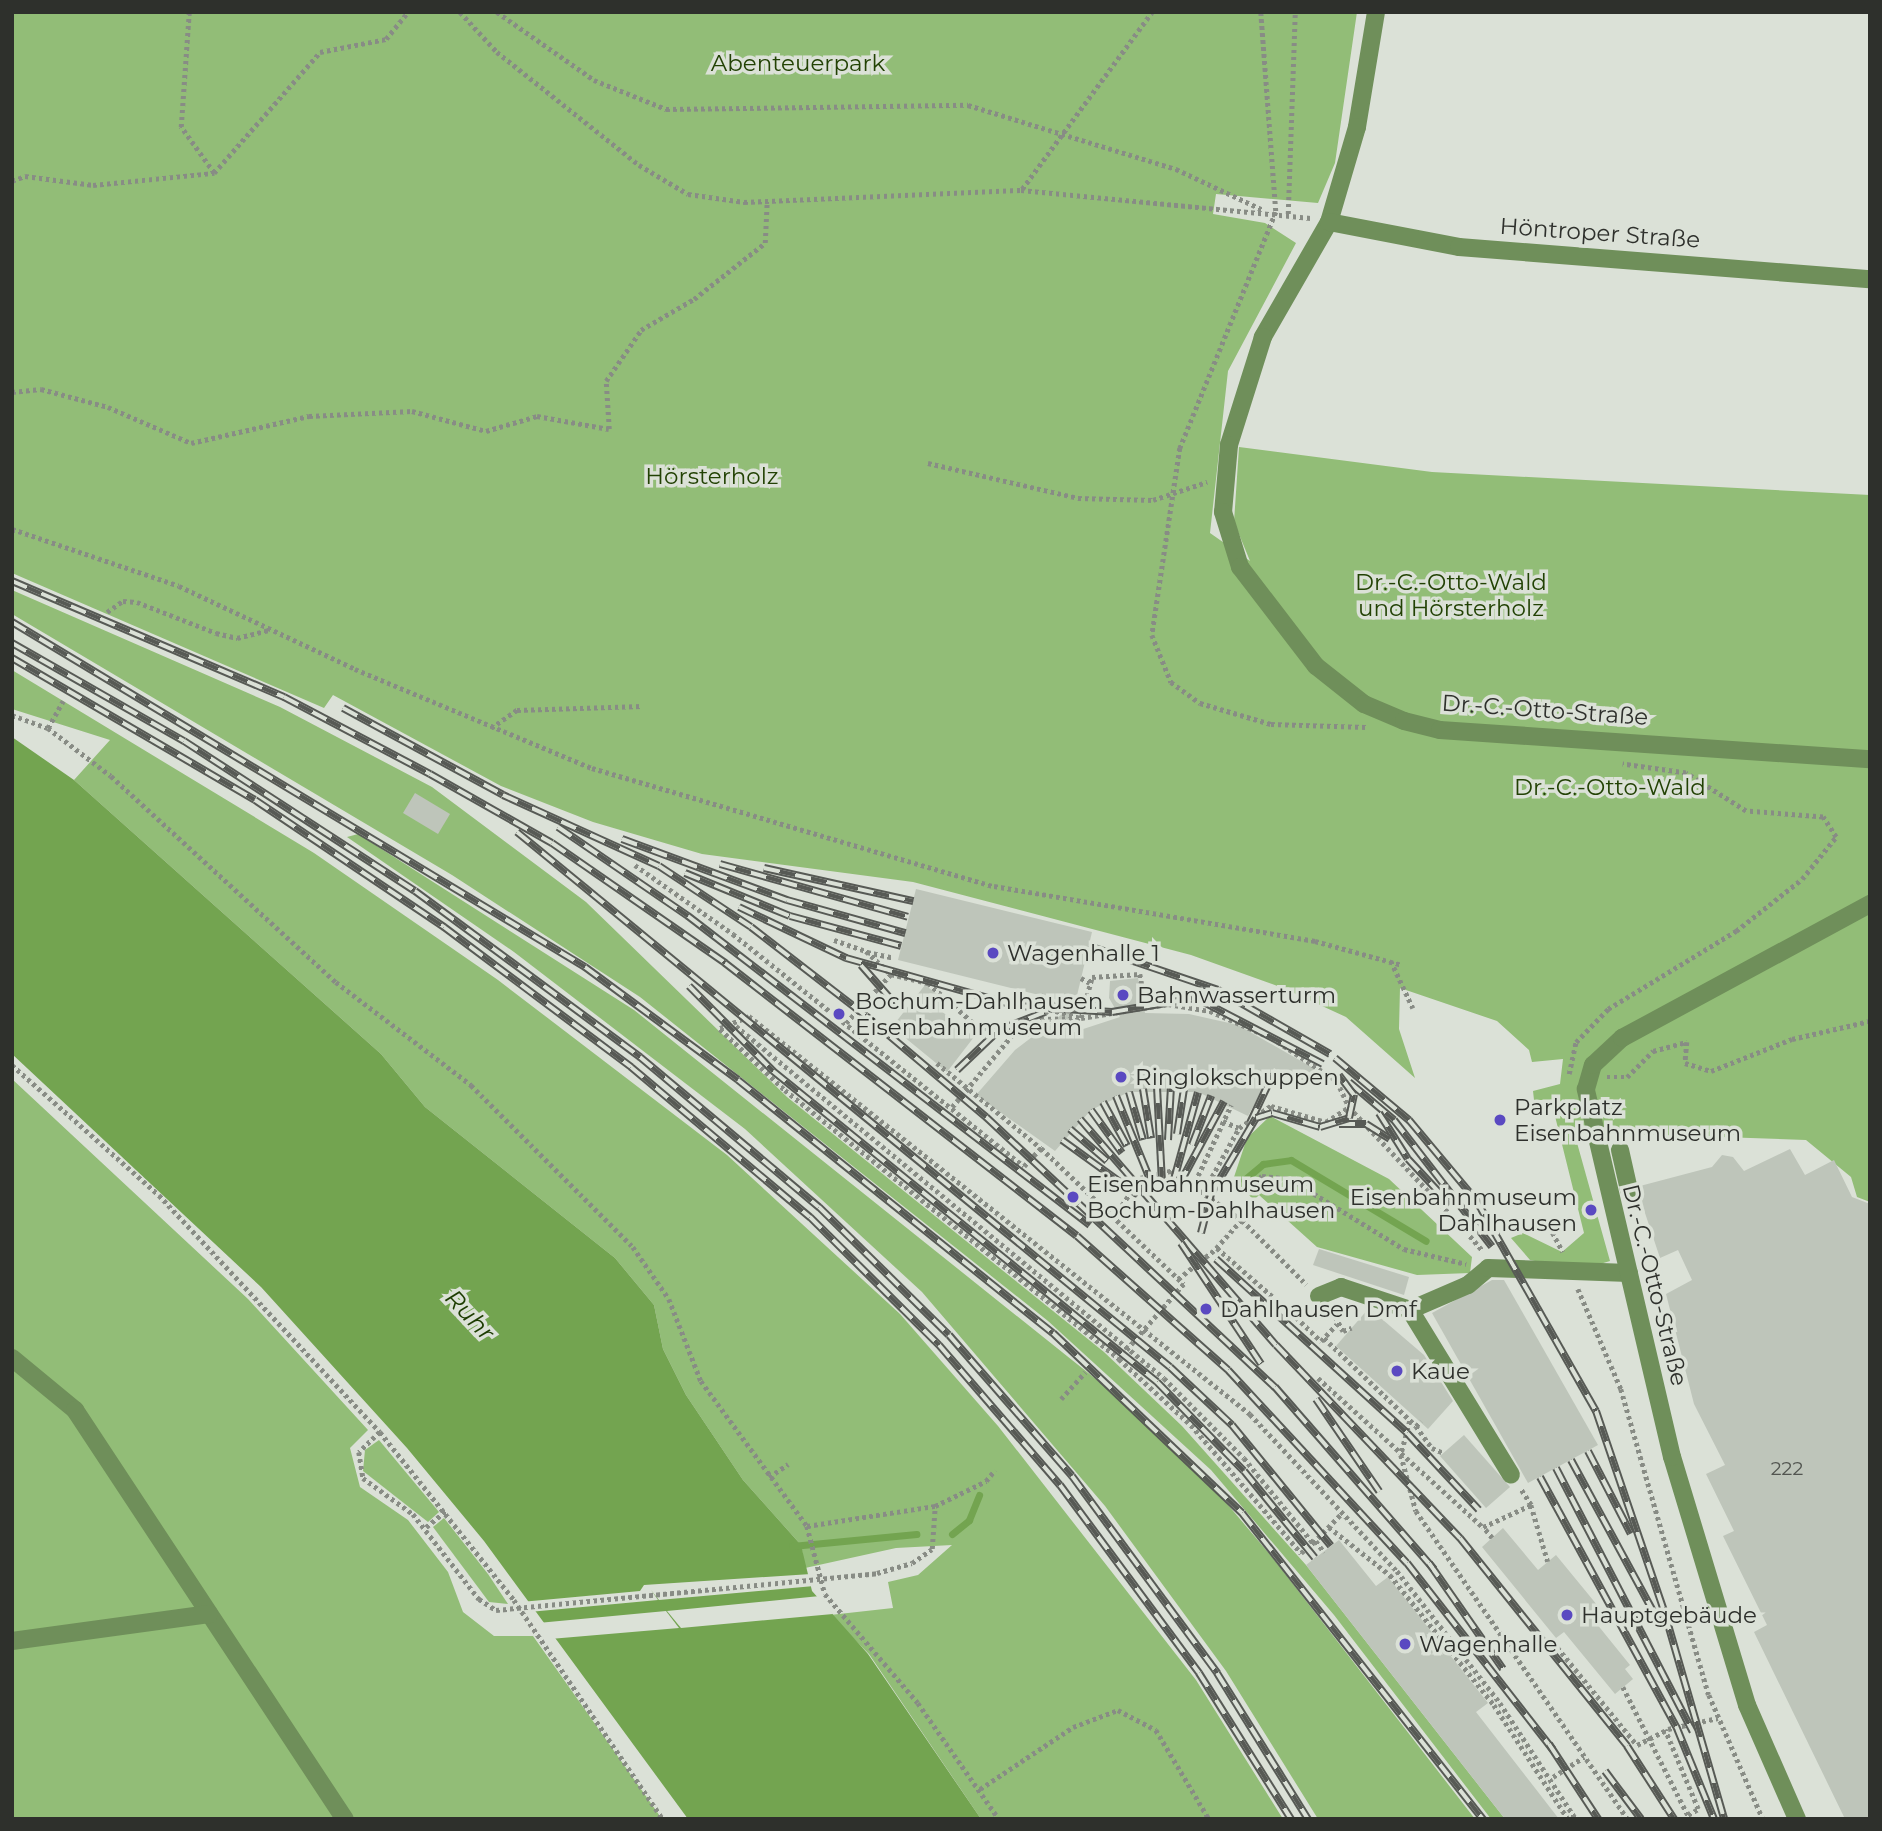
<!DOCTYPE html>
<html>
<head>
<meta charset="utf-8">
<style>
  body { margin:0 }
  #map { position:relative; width:1882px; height:1831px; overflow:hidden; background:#dbe1d7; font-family:Montserrat,sans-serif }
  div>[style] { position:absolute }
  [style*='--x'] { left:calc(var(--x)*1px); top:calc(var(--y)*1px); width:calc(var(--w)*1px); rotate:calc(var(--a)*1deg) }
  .green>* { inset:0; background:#92bd77 }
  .water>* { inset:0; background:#73a450 }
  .pier>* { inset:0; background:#dbe1d7 }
  .stream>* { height:7px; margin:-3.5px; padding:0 3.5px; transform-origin:3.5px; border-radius:3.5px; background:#73a450 }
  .building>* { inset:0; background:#bec5ba }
  .path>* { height:4.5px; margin-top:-2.25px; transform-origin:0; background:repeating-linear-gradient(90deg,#888c85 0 3.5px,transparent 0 7px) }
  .minor>* { height:18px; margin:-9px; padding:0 9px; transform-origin:9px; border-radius:9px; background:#6f8f5a }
  .rail>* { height:8px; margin-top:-4px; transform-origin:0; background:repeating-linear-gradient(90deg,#dbe1d7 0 16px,#575a55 0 32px); box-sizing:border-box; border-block:2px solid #575a55 }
  .dots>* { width:19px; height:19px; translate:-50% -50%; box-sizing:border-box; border:4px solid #dbe1d7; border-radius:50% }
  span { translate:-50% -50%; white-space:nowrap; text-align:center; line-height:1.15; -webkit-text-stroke:7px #dbe1d7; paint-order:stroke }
  .number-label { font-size:19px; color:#525550 }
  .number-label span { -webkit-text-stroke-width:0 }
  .park-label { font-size:23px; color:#224204 }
  .street-label { font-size:23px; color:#2e302c }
  .poi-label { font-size:23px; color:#2e302c }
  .left { translate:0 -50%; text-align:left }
  .right { translate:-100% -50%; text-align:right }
  .water-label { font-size:24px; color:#1c3c00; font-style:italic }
  .frame { position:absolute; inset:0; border:14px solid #2e302c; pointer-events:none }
</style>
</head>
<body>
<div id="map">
  <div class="green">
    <i style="clip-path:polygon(12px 12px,1357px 12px,1335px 163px,1318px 203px,1216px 194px,1213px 214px,1265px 223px,1296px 243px,1228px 371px,1210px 533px,1250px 561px,1234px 522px,1239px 447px,1432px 472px,1870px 495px,1870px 1202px,1857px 1197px,1851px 1177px,1806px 1140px,1574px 1132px,1610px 1261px,1580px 1270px,1530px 1260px,1511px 1238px,1523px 1233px,1562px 1252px,1584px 1233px,1551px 1100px,1534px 1100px,1533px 1091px,1560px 1084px,1563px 1059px,1532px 1062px,1529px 1050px,1497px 1021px,1400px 988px,1399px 1029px,1415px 1078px,1346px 1017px,1283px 988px,1191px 955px,913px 882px,702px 854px,593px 822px,501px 786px,333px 695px,324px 708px,12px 573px)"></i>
    <i style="clip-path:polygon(12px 590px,280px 707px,432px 787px,586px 902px,787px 1097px,1104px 1352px,1182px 1426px,1306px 1565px,1505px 1819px,1491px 1819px,1334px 1615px,1211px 1470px,1048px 1321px,640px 997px,452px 875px,12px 614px)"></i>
    <i style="clip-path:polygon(12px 670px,314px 853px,498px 980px,727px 1155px,900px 1314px,998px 1426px,1196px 1680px,1283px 1819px,981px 1819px,869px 1654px,830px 1615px,893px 1608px,888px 1582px,918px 1575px,952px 1545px,896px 1548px,805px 1568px,801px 1545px,743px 1480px,686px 1395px,663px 1349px,654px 1305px,615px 1258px,425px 1107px,381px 1054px,74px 780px,110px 740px,12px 709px)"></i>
    <i style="clip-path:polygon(358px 834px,634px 1010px,1127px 1404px,1207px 1480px,1272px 1557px,1475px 1819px,1318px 1819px,1226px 1671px,1105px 1506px,922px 1292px,745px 1129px,514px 952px,347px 837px)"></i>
    <i style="clip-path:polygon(12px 1079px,248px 1299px,368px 1430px,350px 1448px,360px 1487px,408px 1520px,448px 1572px,463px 1612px,494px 1636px,533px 1636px,662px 1819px,12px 1819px)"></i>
    <i style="clip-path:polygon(1270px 1116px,1389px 1179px,1472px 1257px,1470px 1273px,1417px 1275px,1317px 1247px,1259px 1195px,1254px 1200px,1233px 1180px,1247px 1138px)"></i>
    <i style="clip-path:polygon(379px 1440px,439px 1512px,428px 1522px,363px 1471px,365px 1450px)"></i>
    <i style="clip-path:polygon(444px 1518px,488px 1574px,508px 1604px,489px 1602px,433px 1527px)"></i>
  </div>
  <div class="water">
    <i style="clip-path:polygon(12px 737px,74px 780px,381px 1054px,425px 1107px,615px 1258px,654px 1305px,663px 1349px,686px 1395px,743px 1480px,801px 1545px,812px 1591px,868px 1654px,981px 1819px,688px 1819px,484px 1541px,407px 1448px,261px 1287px,12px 1054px)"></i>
  </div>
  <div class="pier">
    <i style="clip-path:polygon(811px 1574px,814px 1586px,659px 1600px,651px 1590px,658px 1600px,529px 1612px,521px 1602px,640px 1591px,644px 1585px)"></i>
    <i style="clip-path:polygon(820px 1596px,833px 1614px,681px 1628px,667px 1611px)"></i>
    <i style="clip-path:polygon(666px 1611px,679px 1628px,550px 1639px,538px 1623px)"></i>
  </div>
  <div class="stream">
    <i style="--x:1244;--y:1180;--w:25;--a:-40"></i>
    <i style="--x:1263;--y:1164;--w:28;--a:-8"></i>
    <i style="--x:1291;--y:1160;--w:157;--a:31"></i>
    <i style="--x:952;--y:1534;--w:22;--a:-39"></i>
    <i style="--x:969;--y:1520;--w:27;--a:-68"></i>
    <i style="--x:792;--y:1546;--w:125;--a:-5.5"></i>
  </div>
  <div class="building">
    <i style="clip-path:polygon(415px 793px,450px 814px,438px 834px,403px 813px)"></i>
    <i style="clip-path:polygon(916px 889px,1092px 932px,1075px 1004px,898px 960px)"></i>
    <i style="clip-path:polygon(1138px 978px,1145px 1013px,1189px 1014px,1238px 1025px,1315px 1069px,1304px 1088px,1274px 1068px,1248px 1116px,1198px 1092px,1129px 1092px,1091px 1110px,1055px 1151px,976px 1095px,1015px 1050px,1074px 1005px,1068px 1034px,1120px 1017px,1109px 998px,1110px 981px)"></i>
    <i style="clip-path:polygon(925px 985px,946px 1001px,940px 1010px,974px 1037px,947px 1072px,892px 1027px)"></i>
    <i style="clip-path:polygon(1790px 1149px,1805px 1175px,1834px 1160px,1852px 1197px,1870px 1204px,1870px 1819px,1845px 1819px,1754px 1632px,1767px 1625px,1723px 1536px,1734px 1531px,1706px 1474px,1725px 1465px,1694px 1404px,1666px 1294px,1692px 1280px,1678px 1250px,1660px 1258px,1639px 1195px,1640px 1186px,1712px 1167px,1722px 1155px,1733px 1157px,1744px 1171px)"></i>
    <i style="clip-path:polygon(1319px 1249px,1409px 1277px,1404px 1295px,1313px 1265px)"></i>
    <i style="clip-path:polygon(1492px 1280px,1504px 1280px,1598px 1445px,1528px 1483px,1432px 1313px)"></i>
    <i style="clip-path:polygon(1369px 1308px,1424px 1355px,1453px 1401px,1428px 1429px,1336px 1346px)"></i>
    <i style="clip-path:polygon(1464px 1435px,1510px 1487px,1486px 1508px,1440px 1456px)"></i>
    <i style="clip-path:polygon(1503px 1528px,1538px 1570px,1556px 1555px,1602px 1611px,1592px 1618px,1630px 1665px,1625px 1669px,1633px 1679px,1615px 1694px,1564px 1632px,1556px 1638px,1482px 1547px)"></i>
    <i style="clip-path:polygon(1339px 1540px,1376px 1586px,1388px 1577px,1488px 1703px,1476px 1712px,1559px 1819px,1505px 1819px,1306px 1565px)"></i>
  </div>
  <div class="path">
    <i style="--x:460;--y:12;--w:54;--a:47.2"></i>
    <i style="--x:497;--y:52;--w:181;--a:38.5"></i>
    <i style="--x:639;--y:165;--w:57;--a:30.6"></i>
    <i style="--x:688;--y:194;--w:57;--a:8.1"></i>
    <i style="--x:744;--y:202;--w:277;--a:-2.5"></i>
    <i style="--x:1021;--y:190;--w:291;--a:5.5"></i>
    <i style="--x:497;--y:12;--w:118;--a:35"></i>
    <i style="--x:594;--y:80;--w:78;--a:21.9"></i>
    <i style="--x:666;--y:109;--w:302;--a:-0.8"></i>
    <i style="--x:968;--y:105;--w:218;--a:17.1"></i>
    <i style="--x:1176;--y:169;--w:96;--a:25.2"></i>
    <i style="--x:1261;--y:12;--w:201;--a:85.7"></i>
    <i style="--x:1276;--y:212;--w:255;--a:112.1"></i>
    <i style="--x:1180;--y:448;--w:189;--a:98.5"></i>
    <i style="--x:1152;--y:635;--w:51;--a:68"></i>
    <i style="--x:1171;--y:682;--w:36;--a:36"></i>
    <i style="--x:1200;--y:703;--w:74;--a:16.5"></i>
    <i style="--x:1271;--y:724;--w:95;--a:1.8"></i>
    <i style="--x:214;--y:173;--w:161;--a:-48.8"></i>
    <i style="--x:320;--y:52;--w:67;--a:-11.1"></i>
    <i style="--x:386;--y:39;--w:35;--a:-51"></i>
    <i style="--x:12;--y:181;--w:14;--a:-21"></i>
    <i style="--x:25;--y:176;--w:69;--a:7.5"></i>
    <i style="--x:93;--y:185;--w:122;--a:-5.7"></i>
    <i style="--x:214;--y:173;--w:57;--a:-125.7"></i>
    <i style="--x:181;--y:127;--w:115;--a:-86"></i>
    <i style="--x:1022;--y:189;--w:220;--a:-53.7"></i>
    <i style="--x:1288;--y:214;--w:202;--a:-88"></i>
    <i style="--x:12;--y:392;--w:29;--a:-6"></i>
    <i style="--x:41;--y:389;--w:69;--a:15"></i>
    <i style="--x:108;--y:407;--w:90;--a:23.4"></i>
    <i style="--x:191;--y:443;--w:121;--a:-12.9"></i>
    <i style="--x:309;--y:416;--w:103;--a:-2.8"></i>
    <i style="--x:412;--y:411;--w:77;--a:15.1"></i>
    <i style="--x:486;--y:431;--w:53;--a:-16.4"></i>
    <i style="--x:537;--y:416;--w:73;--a:10.2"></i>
    <i style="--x:609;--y:429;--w:48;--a:-93.6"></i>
    <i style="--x:606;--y:381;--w:62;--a:-55.5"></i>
    <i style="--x:641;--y:330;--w:61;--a:-30.3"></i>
    <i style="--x:694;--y:299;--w:90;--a:-38.3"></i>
    <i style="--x:765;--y:243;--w:42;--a:-87.3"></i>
    <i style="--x:928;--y:463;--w:154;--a:13.1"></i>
    <i style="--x:1078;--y:498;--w:75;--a:1.5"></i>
    <i style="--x:1153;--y:500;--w:57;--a:-18.4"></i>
    <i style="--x:12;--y:529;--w:176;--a:18.8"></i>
    <i style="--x:179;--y:586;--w:195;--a:25.2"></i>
    <i style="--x:355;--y:669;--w:257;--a:22.7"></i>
    <i style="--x:592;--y:768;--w:419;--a:16.4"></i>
    <i style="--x:994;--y:886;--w:326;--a:9.7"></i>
    <i style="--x:1315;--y:941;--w:90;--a:15.4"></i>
    <i style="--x:107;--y:612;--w:19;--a:-35"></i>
    <i style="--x:123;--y:601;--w:14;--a:4"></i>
    <i style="--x:137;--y:602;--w:85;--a:21.4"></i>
    <i style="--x:216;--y:633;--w:22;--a:13"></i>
    <i style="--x:237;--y:638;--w:34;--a:-14"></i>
    <i style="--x:12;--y:715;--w:38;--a:20"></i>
    <i style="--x:48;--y:728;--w:79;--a:37.3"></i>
    <i style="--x:111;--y:776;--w:305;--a:42.5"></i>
    <i style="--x:336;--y:982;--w:170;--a:37.3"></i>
    <i style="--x:471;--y:1085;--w:229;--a:45"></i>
    <i style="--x:633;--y:1247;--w:63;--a:55.3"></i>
    <i style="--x:669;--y:1299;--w:88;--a:68.7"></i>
    <i style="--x:701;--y:1381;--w:180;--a:53.8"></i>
    <i style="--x:807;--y:1526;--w:70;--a:75.2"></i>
    <i style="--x:825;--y:1594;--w:143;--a:49.5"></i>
    <i style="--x:918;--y:1703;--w:141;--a:55.1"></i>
    <i style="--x:48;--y:728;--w:31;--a:-61"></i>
    <i style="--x:491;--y:728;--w:32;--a:-35"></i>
    <i style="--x:517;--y:710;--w:125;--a:-1.8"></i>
    <i style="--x:635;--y:865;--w:120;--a:35.1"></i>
    <i style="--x:733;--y:934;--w:372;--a:38.6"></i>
    <i style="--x:1024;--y:1166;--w:25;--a:-47"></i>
    <i style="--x:1041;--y:1148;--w:197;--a:43.6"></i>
    <i style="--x:1184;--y:1284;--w:99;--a:130.9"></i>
    <i style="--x:1119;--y:1359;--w:98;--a:42.5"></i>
    <i style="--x:1191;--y:1425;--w:169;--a:49.3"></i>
    <i style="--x:1301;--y:1553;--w:16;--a:-40"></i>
    <i style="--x:834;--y:940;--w:34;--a:19"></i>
    <i style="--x:866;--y:951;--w:34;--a:43"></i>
    <i style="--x:867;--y:952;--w:25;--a:12"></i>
    <i style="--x:1391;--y:961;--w:52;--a:64.9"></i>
    <i style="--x:1081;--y:978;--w:10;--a:29"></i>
    <i style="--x:1041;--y:995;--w:19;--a:35"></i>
    <i style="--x:1085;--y:1003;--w:27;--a:-75"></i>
    <i style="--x:1092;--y:977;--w:48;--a:-3.6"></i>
    <i style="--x:1140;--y:974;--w:34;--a:80"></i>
    <i style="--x:1041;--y:1019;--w:40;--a:-1.4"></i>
    <i style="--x:1081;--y:1018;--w:16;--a:-75"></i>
    <i style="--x:1085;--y:1003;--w:10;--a:-17"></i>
    <i style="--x:846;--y:1023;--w:67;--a:-47.4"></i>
    <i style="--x:891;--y:974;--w:38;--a:14"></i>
    <i style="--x:928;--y:983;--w:65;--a:41.3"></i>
    <i style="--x:977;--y:1026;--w:37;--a:13"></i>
    <i style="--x:736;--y:1026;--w:554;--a:39.43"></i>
    <i style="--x:1164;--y:1378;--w:113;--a:45"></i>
    <i style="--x:1244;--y:1458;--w:109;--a:50.9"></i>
    <i style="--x:1313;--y:1543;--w:42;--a:-46"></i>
    <i style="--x:720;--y:1028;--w:31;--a:-22"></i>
    <i style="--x:749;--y:1016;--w:640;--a:38.46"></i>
    <i style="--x:1250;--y:1414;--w:215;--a:46.9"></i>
    <i style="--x:1397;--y:1571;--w:167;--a:52"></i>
    <i style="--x:1500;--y:1703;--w:139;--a:56.8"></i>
    <i style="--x:720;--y:1029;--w:89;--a:43.2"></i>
    <i style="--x:785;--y:1090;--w:429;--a:38.8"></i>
    <i style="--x:937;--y:1063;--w:134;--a:39.3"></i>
    <i style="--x:12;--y:1065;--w:196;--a:41.5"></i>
    <i style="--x:159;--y:1195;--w:324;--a:47"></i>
    <i style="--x:380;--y:1432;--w:215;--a:51.4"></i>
    <i style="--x:514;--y:1600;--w:265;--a:55.8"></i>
    <i style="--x:1569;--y:1074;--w:33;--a:-78"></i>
    <i style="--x:1576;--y:1042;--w:46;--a:-45.9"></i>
    <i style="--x:1608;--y:1009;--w:150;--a:-31.4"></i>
    <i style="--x:1736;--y:931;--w:84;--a:-38.2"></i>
    <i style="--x:1802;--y:879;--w:54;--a:-51"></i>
    <i style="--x:1836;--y:837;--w:24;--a:-123"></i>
    <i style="--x:1823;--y:817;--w:77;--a:-175.5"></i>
    <i style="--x:1746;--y:811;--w:71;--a:-147.7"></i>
    <i style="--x:1686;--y:773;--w:64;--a:-171.9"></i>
    <i style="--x:1607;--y:1077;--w:20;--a:0"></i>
    <i style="--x:1627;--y:1077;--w:37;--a:-45"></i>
    <i style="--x:1653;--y:1051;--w:35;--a:-15"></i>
    <i style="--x:1687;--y:1042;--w:21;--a:95"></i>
    <i style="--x:1685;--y:1063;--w:27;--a:17"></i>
    <i style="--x:1711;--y:1071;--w:87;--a:-21.6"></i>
    <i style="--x:1792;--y:1039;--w:80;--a:-13"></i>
    <i style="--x:952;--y:1107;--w:95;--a:-50.1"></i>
    <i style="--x:1013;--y:1034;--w:13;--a:4"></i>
    <i style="--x:1026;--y:1035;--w:35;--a:-49"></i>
    <i style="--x:1049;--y:1009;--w:33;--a:16"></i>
    <i style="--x:1081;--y:1018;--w:88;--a:-9.1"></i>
    <i style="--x:1168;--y:1004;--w:43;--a:9.5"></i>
    <i style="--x:1210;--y:1011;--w:68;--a:23.5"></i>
    <i style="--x:1272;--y:1038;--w:78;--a:33.5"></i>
    <i style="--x:1337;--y:1081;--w:29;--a:65"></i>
    <i style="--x:1349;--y:1107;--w:169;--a:46.7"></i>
    <i style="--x:1223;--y:1121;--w:17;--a:24"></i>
    <i style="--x:1239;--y:1128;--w:39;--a:-35"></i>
    <i style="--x:1271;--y:1106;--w:57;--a:16.2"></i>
    <i style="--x:1326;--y:1122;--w:27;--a:-33"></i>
    <i style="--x:1254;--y:1181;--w:9;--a:-32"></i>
    <i style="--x:1262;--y:1176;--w:28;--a:6"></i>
    <i style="--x:1290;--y:1179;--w:134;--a:31.6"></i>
    <i style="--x:1404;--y:1249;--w:64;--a:13.6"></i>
    <i style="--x:1195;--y:1182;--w:85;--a:-64.9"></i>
    <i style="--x:1205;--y:1189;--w:70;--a:-60.9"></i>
    <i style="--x:1114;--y:1217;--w:47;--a:-56.3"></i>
    <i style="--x:1140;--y:1178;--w:32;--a:-13"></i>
    <i style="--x:1171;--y:1171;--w:86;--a:34.6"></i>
    <i style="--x:1242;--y:1220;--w:38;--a:132"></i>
    <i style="--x:1242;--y:1220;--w:91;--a:45"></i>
    <i style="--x:1546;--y:1220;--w:36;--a:62"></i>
    <i style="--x:1470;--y:1236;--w:20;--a:49"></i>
    <i style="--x:1178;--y:1279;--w:50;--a:-38.5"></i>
    <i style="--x:1217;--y:1248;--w:105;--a:41.1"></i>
    <i style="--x:1296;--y:1317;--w:15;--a:-42"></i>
    <i style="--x:1578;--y:1289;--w:109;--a:66.7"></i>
    <i style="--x:1621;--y:1389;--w:318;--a:74"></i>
    <i style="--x:1709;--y:1695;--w:135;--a:66.5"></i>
    <i style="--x:1332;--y:1310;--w:24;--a:62"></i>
    <i style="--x:1343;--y:1331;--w:9;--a:-21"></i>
    <i style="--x:1296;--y:1317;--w:35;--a:44"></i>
    <i style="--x:1321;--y:1341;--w:23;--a:-47"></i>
    <i style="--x:1324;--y:1338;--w:127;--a:43.7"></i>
    <i style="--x:1416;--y:1426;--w:7;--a:-45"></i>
    <i style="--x:1318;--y:1378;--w:222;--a:42.1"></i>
    <i style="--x:1061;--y:1399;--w:36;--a:-48"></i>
    <i style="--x:1410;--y:1421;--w:35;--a:105"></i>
    <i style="--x:1401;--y:1455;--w:58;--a:75"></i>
    <i style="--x:1416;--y:1511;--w:374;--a:55.5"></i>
    <i style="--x:1416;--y:1426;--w:27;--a:54"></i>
    <i style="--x:1432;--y:1448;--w:13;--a:23"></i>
    <i style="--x:380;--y:1432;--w:29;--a:136"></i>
    <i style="--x:359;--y:1452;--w:26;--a:81"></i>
    <i style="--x:363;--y:1478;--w:62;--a:35.8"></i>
    <i style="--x:413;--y:1514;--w:108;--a:52.2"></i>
    <i style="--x:479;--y:1599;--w:20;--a:33"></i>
    <i style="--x:496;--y:1610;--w:383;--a:-5.5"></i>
    <i style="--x:877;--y:1573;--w:36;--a:-16"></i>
    <i style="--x:912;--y:1563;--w:24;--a:-35"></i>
    <i style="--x:932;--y:1549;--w:43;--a:-86"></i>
    <i style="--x:769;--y:1477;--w:23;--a:-34"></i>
    <i style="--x:1531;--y:1505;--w:59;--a:73.4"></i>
    <i style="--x:807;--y:1526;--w:130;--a:-8.9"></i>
    <i style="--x:935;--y:1506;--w:57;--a:-26.1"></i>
    <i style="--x:986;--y:1481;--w:14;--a:-51"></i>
    <i style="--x:426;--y:1527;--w:26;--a:-39"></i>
    <i style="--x:1329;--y:1527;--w:78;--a:38.2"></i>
    <i style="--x:1390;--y:1575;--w:166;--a:51.3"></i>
    <i style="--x:1494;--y:1705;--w:136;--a:57"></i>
    <i style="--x:1492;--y:1538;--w:14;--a:-129"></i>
    <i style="--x:1483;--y:1527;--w:53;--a:-24.6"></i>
    <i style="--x:1531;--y:1505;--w:20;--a:-123"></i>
    <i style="--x:1316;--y:1541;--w:14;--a:54"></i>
    <i style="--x:1553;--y:1642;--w:133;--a:50.8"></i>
    <i style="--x:1637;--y:1745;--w:35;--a:-27"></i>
    <i style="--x:1668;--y:1729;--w:51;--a:-12.4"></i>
    <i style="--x:1623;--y:1687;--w:144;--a:63.1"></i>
    <i style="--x:1688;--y:1815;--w:12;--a:-31"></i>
    <i style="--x:1698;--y:1809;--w:86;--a:-112.7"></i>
    <i style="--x:1553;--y:1777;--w:37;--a:-33"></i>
    <i style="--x:980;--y:1789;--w:112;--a:-33.7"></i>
    <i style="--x:1073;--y:1727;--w:48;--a:-20.7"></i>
    <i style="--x:1118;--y:1710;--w:43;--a:27.8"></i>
    <i style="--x:1156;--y:1730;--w:104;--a:59.2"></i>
  </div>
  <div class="minor">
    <i style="--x:1376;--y:12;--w:117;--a:99.4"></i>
    <i style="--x:1357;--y:127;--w:99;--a:106.4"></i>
    <i style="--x:1329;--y:222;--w:133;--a:119.9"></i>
    <i style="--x:1263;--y:337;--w:113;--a:107.5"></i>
    <i style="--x:1229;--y:445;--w:67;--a:95.1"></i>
    <i style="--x:1223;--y:512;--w:58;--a:72.8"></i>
    <i style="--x:1240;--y:567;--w:125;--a:52.5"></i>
    <i style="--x:1316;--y:666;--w:61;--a:38.4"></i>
    <i style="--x:1364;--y:704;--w:43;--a:23"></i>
    <i style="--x:1404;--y:721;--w:37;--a:14"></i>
    <i style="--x:1440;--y:730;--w:431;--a:3.9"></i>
    <i style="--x:1329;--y:222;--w:132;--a:10.9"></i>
    <i style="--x:1459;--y:247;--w:412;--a:4.5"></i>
    <i style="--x:1620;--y:1150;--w:41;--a:77.3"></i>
    <i style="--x:1319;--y:1296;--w:24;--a:-22"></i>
    <i style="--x:1341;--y:1287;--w:73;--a:18.4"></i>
    <i style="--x:1410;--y:1310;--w:63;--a:-23.3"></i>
    <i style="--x:1468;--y:1285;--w:26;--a:-40"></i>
    <i style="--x:1488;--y:1268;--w:141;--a:2"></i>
    <i style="--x:1410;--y:1310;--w:193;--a:58.5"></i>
    <i style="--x:12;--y:1358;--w:82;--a:39.5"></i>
    <i style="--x:75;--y:1410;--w:490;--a:56.6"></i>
    <i style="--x:12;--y:1641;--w:199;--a:-7.8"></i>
    <i style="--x:1797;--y:1819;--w:124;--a:-113.7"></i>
    <i style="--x:1747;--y:1705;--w:259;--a:-106.8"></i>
    <i style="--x:1672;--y:1457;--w:378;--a:-103.2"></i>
    <i style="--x:1586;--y:1089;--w:25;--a:-74"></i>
    <i style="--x:1593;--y:1065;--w:40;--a:-43"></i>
    <i style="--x:1622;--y:1038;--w:282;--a:-28.4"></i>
  </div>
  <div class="rail">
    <i style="--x:12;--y:581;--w:296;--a:23.1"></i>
    <i style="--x:284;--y:697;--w:165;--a:27.8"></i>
    <i style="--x:430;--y:774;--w:140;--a:29.5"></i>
    <i style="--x:552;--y:843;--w:211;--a:34.7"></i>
    <i style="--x:725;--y:963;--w:445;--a:37.8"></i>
    <i style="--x:1077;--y:1236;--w:202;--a:41.6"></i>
    <i style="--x:1228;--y:1370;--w:263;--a:47.2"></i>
    <i style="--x:1407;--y:1563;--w:237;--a:52"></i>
    <i style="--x:12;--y:622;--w:669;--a:31.05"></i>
    <i style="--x:585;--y:967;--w:190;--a:36.4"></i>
    <i style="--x:738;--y:1080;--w:404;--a:38.8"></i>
    <i style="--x:1053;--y:1333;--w:261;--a:43.6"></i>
    <i style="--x:1242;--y:1513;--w:390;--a:51.8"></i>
    <i style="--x:12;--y:643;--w:198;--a:29.7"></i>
    <i style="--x:184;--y:741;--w:275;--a:33"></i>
    <i style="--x:415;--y:891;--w:280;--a:36.4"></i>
    <i style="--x:640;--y:1057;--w:234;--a:40"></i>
    <i style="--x:819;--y:1207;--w:182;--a:44.6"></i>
    <i style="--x:949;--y:1335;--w:187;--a:48.9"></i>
    <i style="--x:1072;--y:1476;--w:245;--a:53.6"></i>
    <i style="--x:1217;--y:1673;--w:172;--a:58.1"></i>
    <i style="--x:12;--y:658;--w:281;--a:30.3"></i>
    <i style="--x:255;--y:800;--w:228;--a:33.9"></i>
    <i style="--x:444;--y:927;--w:234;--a:36.8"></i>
    <i style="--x:631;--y:1067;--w:234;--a:40"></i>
    <i style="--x:810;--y:1217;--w:182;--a:44.8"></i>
    <i style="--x:939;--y:1345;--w:185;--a:49.2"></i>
    <i style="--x:1060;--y:1485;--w:234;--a:53.5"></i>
    <i style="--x:1199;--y:1673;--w:173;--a:57.8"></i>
    <i style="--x:343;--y:708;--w:182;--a:28.5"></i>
    <i style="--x:503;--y:795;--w:171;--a:24.5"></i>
    <i style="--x:659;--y:866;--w:110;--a:33.5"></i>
    <i style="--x:751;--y:927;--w:145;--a:37.7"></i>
    <i style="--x:866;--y:1016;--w:157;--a:40.1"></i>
    <i style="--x:986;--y:1117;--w:396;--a:43.1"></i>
    <i style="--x:1275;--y:1387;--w:242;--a:48.9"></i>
    <i style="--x:558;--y:827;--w:158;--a:34.4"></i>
    <i style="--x:688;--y:916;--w:507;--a:37.55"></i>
    <i style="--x:517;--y:832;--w:844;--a:39.33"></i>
    <i style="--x:1170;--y:1367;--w:85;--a:43.1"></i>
    <i style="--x:1232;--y:1425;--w:156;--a:50.7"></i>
    <i style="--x:622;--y:839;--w:176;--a:20.3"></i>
    <i style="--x:787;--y:900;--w:123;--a:15.6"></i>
    <i style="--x:720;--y:864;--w:195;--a:15.7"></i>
    <i style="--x:764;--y:868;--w:153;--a:12.5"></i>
    <i style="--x:685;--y:873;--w:113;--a:22.3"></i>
    <i style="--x:790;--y:916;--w:115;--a:15.1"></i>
    <i style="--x:739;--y:907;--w:119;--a:25.5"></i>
    <i style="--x:846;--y:958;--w:178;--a:15.7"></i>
    <i style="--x:1017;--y:1006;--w:95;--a:3.6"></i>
    <i style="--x:1112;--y:1012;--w:85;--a:-9.5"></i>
    <i style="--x:1196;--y:998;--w:143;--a:27.5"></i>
    <i style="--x:1089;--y:946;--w:136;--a:18.8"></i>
    <i style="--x:1218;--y:990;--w:129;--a:29.7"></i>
    <i style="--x:861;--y:965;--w:52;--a:48.9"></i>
    <i style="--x:689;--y:986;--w:120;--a:45.3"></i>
    <i style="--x:773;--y:1071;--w:494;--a:39"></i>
    <i style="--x:1157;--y:1382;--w:124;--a:45.7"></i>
    <i style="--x:1244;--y:1471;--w:112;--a:50.8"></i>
    <i style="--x:1335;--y:1058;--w:97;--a:40"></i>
    <i style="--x:1409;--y:1120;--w:104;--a:50.1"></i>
    <i style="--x:1476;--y:1200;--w:243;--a:60.4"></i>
    <i style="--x:1596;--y:1411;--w:214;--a:71.2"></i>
    <i style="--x:1665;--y:1614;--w:213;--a:73.9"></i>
    <i style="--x:957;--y:1070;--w:58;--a:-43.6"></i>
    <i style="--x:999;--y:1030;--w:49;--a:-21.4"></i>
    <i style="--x:1349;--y:1082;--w:59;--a:40.2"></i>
    <i style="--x:1394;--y:1120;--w:160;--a:52.3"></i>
    <i style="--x:1157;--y:1087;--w:95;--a:87"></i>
    <i style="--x:1143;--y:1089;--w:50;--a:80.7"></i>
    <i style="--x:1129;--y:1092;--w:50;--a:73.7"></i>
    <i style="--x:1116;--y:1096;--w:95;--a:67.8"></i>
    <i style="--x:1103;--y:1102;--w:50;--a:61.4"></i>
    <i style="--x:1091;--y:1110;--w:53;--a:54.2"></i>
    <i style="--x:1379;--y:1113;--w:54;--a:57.8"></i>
    <i style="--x:1408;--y:1159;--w:62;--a:47"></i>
    <i style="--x:1080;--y:1119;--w:299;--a:49.1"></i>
    <i style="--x:1276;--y:1345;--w:267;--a:46.4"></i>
    <i style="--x:1460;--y:1538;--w:267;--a:51.2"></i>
    <i style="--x:1627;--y:1746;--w:87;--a:57.2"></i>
    <i style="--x:1250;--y:1123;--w:54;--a:-64.9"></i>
    <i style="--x:1339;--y:1124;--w:27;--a:0"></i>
    <i style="--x:1366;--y:1124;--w:28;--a:32"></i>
    <i style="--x:1070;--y:1129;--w:49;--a:40.9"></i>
    <i style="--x:1177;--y:1134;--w:46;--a:-81.2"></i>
    <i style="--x:1062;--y:1140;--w:94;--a:35.9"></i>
    <i style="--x:1168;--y:1140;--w:53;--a:-86.8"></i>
    <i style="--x:1192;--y:1145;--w:53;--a:-68.8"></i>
    <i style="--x:1173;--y:1183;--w:94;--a:-74.6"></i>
    <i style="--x:1179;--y:1185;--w:95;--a:-61.8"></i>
    <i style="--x:1201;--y:1233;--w:40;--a:-75.6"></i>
    <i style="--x:1211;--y:1194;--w:88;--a:-59.4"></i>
    <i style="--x:1256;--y:1118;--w:17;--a:-17"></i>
    <i style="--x:1272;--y:1113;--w:50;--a:16.3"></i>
    <i style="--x:1320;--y:1127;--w:30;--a:-17"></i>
    <i style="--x:1349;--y:1118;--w:24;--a:-78"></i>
    <i style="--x:1354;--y:1095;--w:25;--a:-127"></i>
    <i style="--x:1181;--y:1243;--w:145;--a:56.5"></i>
    <i style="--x:1216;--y:1259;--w:258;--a:42.3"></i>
    <i style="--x:1407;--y:1433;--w:105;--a:46.9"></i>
    <i style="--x:1316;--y:1399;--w:112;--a:55.6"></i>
    <i style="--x:1588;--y:1451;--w:93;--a:62.6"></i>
    <i style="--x:1571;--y:1460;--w:189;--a:61.5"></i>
    <i style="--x:1556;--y:1468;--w:297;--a:62.6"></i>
    <i style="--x:1540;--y:1477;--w:284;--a:61.4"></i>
    <i style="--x:1676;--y:1726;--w:100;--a:67.8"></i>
    <i style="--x:1429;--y:1563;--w:129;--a:55.1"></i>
    <i style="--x:1549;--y:1744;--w:90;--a:56.8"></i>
    <i style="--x:1605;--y:1771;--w:60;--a:53.1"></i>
  </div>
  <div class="dots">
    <i style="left:993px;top:953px;background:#5a49c1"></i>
    <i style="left:1123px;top:995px;background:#5a49c1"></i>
    <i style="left:839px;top:1014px;background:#5a49c1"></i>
    <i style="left:1121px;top:1077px;background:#5a49c1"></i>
    <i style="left:1500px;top:1120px;background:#5a49c1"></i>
    <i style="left:1073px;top:1197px;background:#5a49c1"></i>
    <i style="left:1591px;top:1210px;background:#5a49c1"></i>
    <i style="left:1206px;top:1309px;background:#5a49c1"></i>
    <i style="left:1397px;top:1371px;background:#5a49c1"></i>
    <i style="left:1567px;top:1615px;background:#5a49c1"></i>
    <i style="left:1405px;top:1644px;background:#5a49c1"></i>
  </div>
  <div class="number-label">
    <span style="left:1787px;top:1469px">222</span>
  </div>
  <div class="park-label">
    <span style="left:798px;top:63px">Abenteuerpark</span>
    <span style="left:712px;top:476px">Hörsterholz</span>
    <span style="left:1451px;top:595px">Dr.-C.-Otto-Wald<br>und Hörsterholz</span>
    <span style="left:1610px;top:787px">Dr.-C.-Otto-Wald</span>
  </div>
  <div class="street-label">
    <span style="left:1600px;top:233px;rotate:4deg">Höntroper Straße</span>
    <span style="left:1545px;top:710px;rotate:4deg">Dr.-C.-Otto-Straße</span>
    <span style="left:1655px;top:1285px;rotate:76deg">Dr.-C.-Otto-Straße</span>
  </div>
  <div class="poi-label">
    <span class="left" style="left:1007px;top:953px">Wagenhalle 1</span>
    <span class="left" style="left:1137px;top:995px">Bahnwasserturm</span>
    <span class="left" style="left:855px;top:1014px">Bochum-Dahlhausen<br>Eisenbahnmuseum</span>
    <span class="left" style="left:1135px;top:1077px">Ringlokschuppen</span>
    <span class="left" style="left:1514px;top:1120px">Parkplatz<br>Eisenbahnmuseum</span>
    <span class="left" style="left:1087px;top:1197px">Eisenbahnmuseum<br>Bochum-Dahlhausen</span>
    <span class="right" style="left:1577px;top:1210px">Eisenbahnmuseum<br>Dahlhausen</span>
    <span class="left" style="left:1220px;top:1309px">Dahlhausen Dmf</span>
    <span class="left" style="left:1411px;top:1371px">Kaue</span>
    <span class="left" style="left:1581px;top:1615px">Hauptgebäude</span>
    <span class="left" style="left:1419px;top:1644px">Wagenhalle</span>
  </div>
  <div class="water-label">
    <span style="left:470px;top:1315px;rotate:47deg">Ruhr</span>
  </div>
  <div class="frame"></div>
</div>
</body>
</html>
